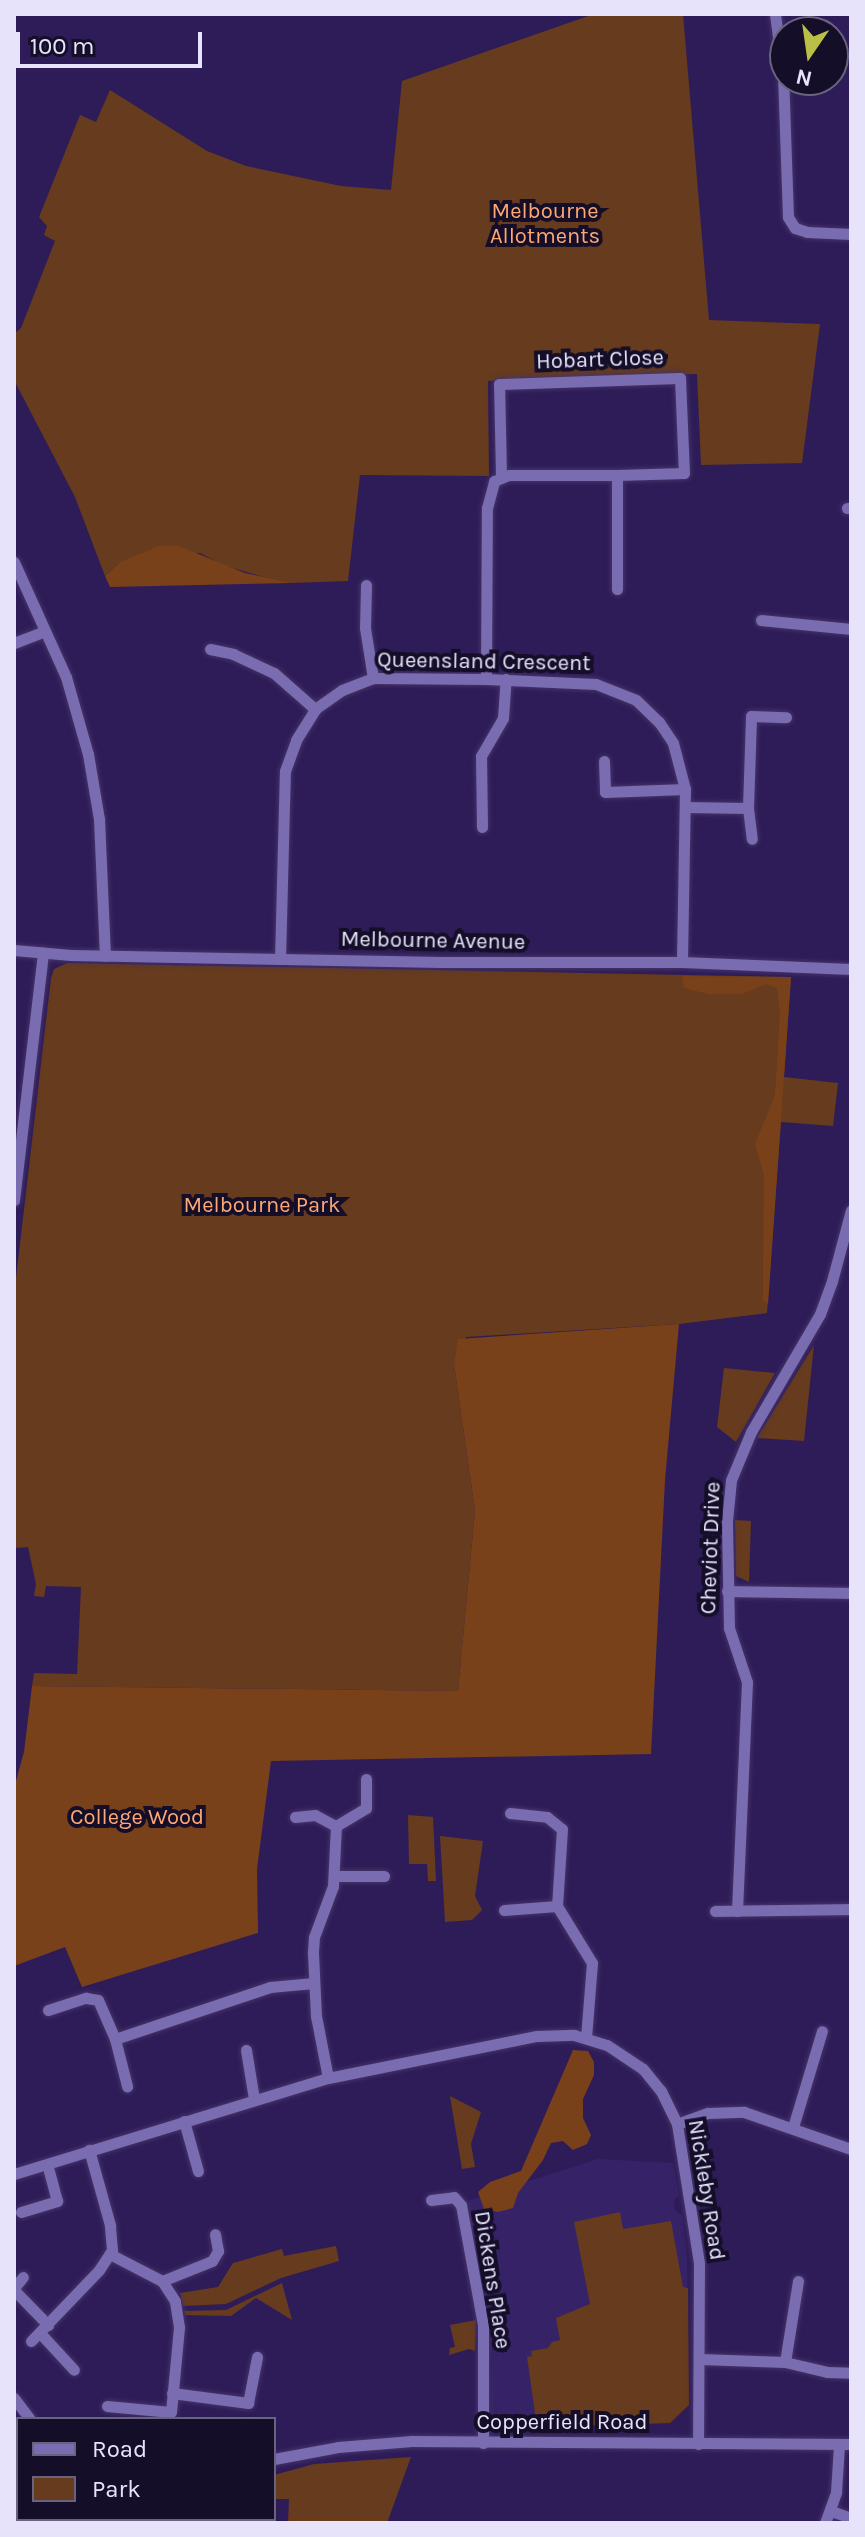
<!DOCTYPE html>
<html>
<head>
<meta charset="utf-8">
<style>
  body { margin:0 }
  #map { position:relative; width:865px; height:2537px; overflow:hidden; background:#2e1c59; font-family:Karla,sans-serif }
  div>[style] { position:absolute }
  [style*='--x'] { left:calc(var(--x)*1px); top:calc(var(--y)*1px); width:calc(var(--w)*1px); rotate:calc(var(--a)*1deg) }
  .built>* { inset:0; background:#362267 }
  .green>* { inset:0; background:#673b1d }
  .forest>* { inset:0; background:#79411a }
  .roads { filter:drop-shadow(0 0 2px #453367) drop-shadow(0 0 2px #453367) }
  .minor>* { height:11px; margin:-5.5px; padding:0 5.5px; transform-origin:5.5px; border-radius:5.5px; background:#7a6cb0 }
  span { translate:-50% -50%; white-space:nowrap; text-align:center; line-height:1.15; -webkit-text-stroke:8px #150e29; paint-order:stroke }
  .park-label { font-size:22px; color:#fea872 }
  .street-label { font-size:22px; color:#e6e3fa }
  .frame { position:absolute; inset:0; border:16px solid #e6e3fa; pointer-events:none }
  .legend { position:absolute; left:16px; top:2417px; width:260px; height:104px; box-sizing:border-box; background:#150e29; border:2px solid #69637d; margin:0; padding:10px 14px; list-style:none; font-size:24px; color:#e6e3fa }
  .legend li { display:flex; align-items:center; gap:16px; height:40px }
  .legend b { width:40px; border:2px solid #69637d }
  .north { position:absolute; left:769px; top:16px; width:80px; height:80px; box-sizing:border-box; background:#150e29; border:2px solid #69637d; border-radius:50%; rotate:193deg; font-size:22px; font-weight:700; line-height:32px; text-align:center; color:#e6e3fa }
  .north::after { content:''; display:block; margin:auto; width:28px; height:36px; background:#bac046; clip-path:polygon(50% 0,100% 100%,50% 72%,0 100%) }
  .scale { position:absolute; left:16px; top:32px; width:186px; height:36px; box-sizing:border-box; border:4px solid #e6e3fa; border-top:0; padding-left:10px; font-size:24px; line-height:28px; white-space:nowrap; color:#e6e3fa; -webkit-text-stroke:6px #150e29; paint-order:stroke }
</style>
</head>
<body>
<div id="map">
  <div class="built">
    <i style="clip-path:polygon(598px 2159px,673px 2163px,679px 2195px,674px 2201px,675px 2211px,682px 2215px,687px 2254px,689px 2405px,670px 2423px,500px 2429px,491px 2416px,493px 2335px,467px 2201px)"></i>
  </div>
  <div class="green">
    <i style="clip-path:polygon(594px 14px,683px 14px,709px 320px,820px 324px,802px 463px,701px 465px,697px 374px,488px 381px,489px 476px,360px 475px,348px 581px,292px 583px,270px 579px,223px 565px,200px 553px,120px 562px,105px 576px,75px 497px,14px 380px,14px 334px,21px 328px,55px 241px,44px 235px,47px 226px,39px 217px,80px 115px,96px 122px,110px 90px,207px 151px,246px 166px,341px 186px,391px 190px,402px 81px)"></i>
    <i style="clip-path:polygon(67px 963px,791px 977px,784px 1077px,838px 1083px,833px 1126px,781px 1122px,767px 1313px,679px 1324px,466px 1337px,454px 1365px,475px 1510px,458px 1691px,32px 1686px,34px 1673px,77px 1674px,81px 1587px,46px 1586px,44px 1597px,34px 1596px,36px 1584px,28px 1547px,14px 1548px,14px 1295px,51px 978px,54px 969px)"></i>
    <i style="clip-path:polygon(814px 1345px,804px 1441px,757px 1438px)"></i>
    <i style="clip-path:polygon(724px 1368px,775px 1373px,736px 1442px,717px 1427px)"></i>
    <i style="clip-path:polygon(735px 1520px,751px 1521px,749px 1582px,736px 1576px)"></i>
    <i style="clip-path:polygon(408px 1815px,433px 1817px,436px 1881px,428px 1881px,427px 1864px,409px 1864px)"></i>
    <i style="clip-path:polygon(440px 1836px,483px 1841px,475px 1896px,482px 1910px,472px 1920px,445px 1922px)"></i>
    <i style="clip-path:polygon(450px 2096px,481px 2112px,471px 2144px,475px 2167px,462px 2169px)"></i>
    <i style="clip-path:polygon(620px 2212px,623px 2229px,671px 2221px,683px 2287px,688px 2288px,689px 2405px,670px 2423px,537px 2427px,527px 2357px,532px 2356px,531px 2351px,548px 2348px,552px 2342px,560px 2340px,556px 2318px,590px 2304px,574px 2222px)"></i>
    <i style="clip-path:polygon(336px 2246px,339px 2261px,281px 2278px,226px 2304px,183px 2306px,180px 2293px,218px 2287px,233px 2263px,282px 2249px,284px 2256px)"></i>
    <i style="clip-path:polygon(282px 2283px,292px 2320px,256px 2298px,231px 2316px,185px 2315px,184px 2311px,226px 2310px)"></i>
    <i style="clip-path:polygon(476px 2320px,475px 2351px,469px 2349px,449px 2355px,450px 2348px,455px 2347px,450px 2325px)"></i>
    <i style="clip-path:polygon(411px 2457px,387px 2523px,288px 2523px,289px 2499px,274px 2499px,274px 2475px,314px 2464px)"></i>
  </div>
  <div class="forest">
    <i style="clip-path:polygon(159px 546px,179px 546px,245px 573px,292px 583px,110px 587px,105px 576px,120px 562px)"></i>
    <i style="clip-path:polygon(682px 976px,791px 977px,768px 1304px,763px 1300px,763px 1284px,764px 1175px,755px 1144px,775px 1095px,780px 1013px,777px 988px,766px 984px,742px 994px,708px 994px,684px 988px)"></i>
    <i style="clip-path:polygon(679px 1324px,665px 1480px,651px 1754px,271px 1761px,257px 1869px,258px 1933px,82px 1987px,65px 1947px,14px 1966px,14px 1788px,24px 1752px,32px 1686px,458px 1691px,475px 1510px,454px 1365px,458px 1339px)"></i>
    <i style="clip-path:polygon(573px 2050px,588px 2051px,594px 2062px,594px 2075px,583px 2099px,583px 2118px,591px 2135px,587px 2144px,573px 2150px,563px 2141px,551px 2143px,543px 2160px,518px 2193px,513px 2208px,498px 2212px,484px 2209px,478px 2192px,490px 2182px,521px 2171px)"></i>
  </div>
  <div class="roads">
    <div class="minor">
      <i style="--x:775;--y:14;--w:61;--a:82.4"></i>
      <i style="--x:783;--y:74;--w:143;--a:88"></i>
      <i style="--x:788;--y:217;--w:13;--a:58"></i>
      <i style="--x:795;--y:228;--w:13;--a:18"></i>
      <i style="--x:807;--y:232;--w:44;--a:2.6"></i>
      <i style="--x:501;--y:476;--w:92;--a:-91.2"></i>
      <i style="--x:499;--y:384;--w:181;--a:-1.9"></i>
      <i style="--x:680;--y:378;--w:95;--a:87.6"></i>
      <i style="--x:684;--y:473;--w:67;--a:178.3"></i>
      <i style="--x:617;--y:475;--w:114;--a:90"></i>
      <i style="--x:847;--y:508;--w:4;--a:0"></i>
      <i style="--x:14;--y:562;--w:126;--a:65.7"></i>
      <i style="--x:66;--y:677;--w:80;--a:74.1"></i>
      <i style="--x:88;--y:754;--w:66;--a:80.4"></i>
      <i style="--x:99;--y:819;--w:137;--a:87.5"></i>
      <i style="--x:366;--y:585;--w:43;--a:91.3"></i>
      <i style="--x:365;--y:628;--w:51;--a:80.9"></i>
      <i style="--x:761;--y:620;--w:90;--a:5.7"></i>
      <i style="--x:14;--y:643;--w:33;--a:-21"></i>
      <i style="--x:210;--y:649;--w:24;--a:12"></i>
      <i style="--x:233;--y:654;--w:45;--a:24.9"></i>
      <i style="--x:274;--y:673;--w:55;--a:41.3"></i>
      <i style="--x:486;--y:679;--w:171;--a:-89.7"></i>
      <i style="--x:487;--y:508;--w:28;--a:-75"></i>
      <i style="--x:494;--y:481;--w:16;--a:-22"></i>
      <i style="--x:509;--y:475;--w:108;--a:0"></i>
      <i style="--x:604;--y:761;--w:31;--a:88"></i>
      <i style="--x:605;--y:792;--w:80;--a:-2.1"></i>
      <i style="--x:685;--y:807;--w:63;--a:0.9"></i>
      <i style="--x:748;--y:808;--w:92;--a:-88.1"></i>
      <i style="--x:751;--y:716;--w:35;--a:2"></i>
      <i style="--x:748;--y:808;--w:31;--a:83"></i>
      <i style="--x:482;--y:827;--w:71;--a:-90.8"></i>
      <i style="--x:481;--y:756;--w:44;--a:-59.9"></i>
      <i style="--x:503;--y:718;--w:39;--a:-86"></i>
      <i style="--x:14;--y:950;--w:57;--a:5"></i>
      <i style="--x:71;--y:955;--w:370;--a:1.1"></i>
      <i style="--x:441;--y:962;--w:241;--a:0"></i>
      <i style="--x:682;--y:962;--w:169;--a:2.4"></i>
      <i style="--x:280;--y:959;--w:188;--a:-88.5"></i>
      <i style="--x:285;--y:771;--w:33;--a:-70"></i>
      <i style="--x:296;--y:740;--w:36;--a:-58"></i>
      <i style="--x:315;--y:709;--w:33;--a:-35"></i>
      <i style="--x:342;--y:690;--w:33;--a:-21"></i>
      <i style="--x:373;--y:678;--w:113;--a:0.5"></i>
      <i style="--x:486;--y:679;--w:110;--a:2.6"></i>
      <i style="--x:596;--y:684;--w:43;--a:21.8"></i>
      <i style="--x:636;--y:700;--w:32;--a:44"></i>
      <i style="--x:659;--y:722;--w:25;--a:56"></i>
      <i style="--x:673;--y:743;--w:48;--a:75.4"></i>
      <i style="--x:685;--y:789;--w:173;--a:91"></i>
      <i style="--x:14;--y:1200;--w:249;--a:-83.3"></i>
      <i style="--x:727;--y:1591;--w:124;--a:0.9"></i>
      <i style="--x:510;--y:1813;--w:37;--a:6"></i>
      <i style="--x:547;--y:1817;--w:19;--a:39"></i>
      <i style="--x:562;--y:1829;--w:77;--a:93.7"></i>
      <i style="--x:557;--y:1906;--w:67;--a:58.4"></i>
      <i style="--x:592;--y:1963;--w:75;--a:94.6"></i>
      <i style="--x:295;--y:1817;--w:20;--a:-6"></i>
      <i style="--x:315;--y:1815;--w:24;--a:28"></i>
      <i style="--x:336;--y:1826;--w:60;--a:92.9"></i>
      <i style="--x:333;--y:1886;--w:54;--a:110.4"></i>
      <i style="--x:314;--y:1937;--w:16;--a:94"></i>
      <i style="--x:313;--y:1953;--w:63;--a:87.3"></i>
      <i style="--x:316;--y:2016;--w:63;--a:79"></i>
      <i style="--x:336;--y:1826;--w:35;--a:-31"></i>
      <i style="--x:366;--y:1808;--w:29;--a:-90"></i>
      <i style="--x:335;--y:1876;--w:49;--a:0"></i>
      <i style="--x:504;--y:1910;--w:53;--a:-4.3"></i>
      <i style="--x:715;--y:1911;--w:136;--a:-0.8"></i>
      <i style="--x:737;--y:1911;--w:229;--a:-87.5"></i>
      <i style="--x:747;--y:1682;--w:57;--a:-108.4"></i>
      <i style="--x:729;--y:1628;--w:107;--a:-91.1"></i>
      <i style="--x:727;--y:1521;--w:41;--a:-84.4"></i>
      <i style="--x:731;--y:1480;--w:52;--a:-67.4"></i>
      <i style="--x:751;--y:1432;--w:137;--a:-59.7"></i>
      <i style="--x:820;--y:1314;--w:35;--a:-70"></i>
      <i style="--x:832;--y:1281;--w:73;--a:-75"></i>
      <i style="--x:48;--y:2010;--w:40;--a:-18"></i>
      <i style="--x:86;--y:1998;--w:12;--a:9"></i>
      <i style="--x:98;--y:2000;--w:43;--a:66.4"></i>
      <i style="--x:115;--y:2039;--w:163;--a:-18.5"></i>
      <i style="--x:270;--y:1987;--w:44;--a:-5.2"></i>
      <i style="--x:115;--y:2039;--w:49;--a:75.7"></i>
      <i style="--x:246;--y:2050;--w:50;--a:80.7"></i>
      <i style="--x:184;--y:2121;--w:52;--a:74.4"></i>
      <i style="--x:677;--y:2124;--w:33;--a:-20"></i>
      <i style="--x:708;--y:2113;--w:36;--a:-2"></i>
      <i style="--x:744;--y:2112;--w:113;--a:19.1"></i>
      <i style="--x:793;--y:2127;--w:100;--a:-73.2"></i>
      <i style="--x:14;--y:2174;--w:328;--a:-17"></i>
      <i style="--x:328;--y:2078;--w:213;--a:-11.4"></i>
      <i style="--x:537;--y:2036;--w:37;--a:-2"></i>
      <i style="--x:574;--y:2035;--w:34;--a:17"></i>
      <i style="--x:607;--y:2045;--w:43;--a:33.7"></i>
      <i style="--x:643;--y:2069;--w:28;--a:51"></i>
      <i style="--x:661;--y:2091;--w:37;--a:64"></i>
      <i style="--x:677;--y:2124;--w:141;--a:81"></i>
      <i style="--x:699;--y:2263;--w:181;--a:90.3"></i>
      <i style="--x:431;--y:2200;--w:23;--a:-7"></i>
      <i style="--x:454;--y:2197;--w:11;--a:49"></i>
      <i style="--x:461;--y:2205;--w:122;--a:79.6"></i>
      <i style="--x:483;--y:2325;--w:118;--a:90"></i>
      <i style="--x:21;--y:2212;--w:38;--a:-17"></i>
      <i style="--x:57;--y:2201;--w:38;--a:-105"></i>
      <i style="--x:162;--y:2281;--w:54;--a:-21.8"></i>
      <i style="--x:212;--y:2261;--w:12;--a:-59"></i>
      <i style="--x:218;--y:2251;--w:17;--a:-100"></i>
      <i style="--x:14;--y:2288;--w:14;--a:-51"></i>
      <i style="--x:14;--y:2290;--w:49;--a:45.8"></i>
      <i style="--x:40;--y:2333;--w:50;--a:47.4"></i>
      <i style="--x:31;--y:2341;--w:98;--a:-46.2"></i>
      <i style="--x:99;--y:2270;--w:24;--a:-57"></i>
      <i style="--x:112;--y:2250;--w:25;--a:-95"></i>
      <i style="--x:110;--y:2225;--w:78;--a:-105.6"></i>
      <i style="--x:700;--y:2359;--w:85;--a:2"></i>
      <i style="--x:785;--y:2362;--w:43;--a:13.4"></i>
      <i style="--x:827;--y:2372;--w:24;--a:2"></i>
      <i style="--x:785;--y:2362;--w:82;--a:-80.9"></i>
      <i style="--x:172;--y:2393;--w:77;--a:7.5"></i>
      <i style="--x:248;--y:2403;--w:47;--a:-78.9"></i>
      <i style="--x:14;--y:2398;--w:26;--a:53"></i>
      <i style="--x:107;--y:2406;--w:64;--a:5.4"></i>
      <i style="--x:171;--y:2412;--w:85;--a:-84.6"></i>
      <i style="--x:179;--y:2327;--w:26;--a:-99"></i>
      <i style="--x:175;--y:2301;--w:24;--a:-123"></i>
      <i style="--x:162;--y:2281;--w:59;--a:-152.6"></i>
      <i style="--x:274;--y:2459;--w:65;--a:-10.6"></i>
      <i style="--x:338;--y:2447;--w:74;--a:-4.6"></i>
      <i style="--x:412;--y:2441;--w:439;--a:0.4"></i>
      <i style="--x:831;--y:2511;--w:21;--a:19"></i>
      <i style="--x:14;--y:2523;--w:16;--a:-75"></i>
      <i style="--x:133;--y:2523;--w:4;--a:-90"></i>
      <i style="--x:825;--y:2523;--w:33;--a:-70"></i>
      <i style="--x:836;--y:2492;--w:47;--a:-86.3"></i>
    </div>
  </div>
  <div class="park-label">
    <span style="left:545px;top:224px">Melbourne<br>Allotments</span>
    <span style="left:262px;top:1206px">Melbourne Park</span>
    <span style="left:137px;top:1818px">College Wood</span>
  </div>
  <div class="street-label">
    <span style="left:600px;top:360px;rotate:-2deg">Hobart Close</span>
    <span style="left:484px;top:662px;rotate:1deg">Queensland Crescent</span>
    <span style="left:433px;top:941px;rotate:1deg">Melbourne Avenue</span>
    <span style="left:711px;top:1548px;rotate:-88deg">Cheviot Drive</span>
    <span style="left:706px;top:2190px;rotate:81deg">Nickleby Road</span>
    <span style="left:492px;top:2280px;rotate:81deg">Dickens Place</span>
    <span style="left:562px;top:2423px">Copperfield Road</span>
  </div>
  <div class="frame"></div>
  <ul class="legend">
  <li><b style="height:10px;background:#7a6cb0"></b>Road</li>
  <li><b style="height:22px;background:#673b1d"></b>Park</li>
  </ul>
  <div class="north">N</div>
  <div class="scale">100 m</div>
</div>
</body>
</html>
